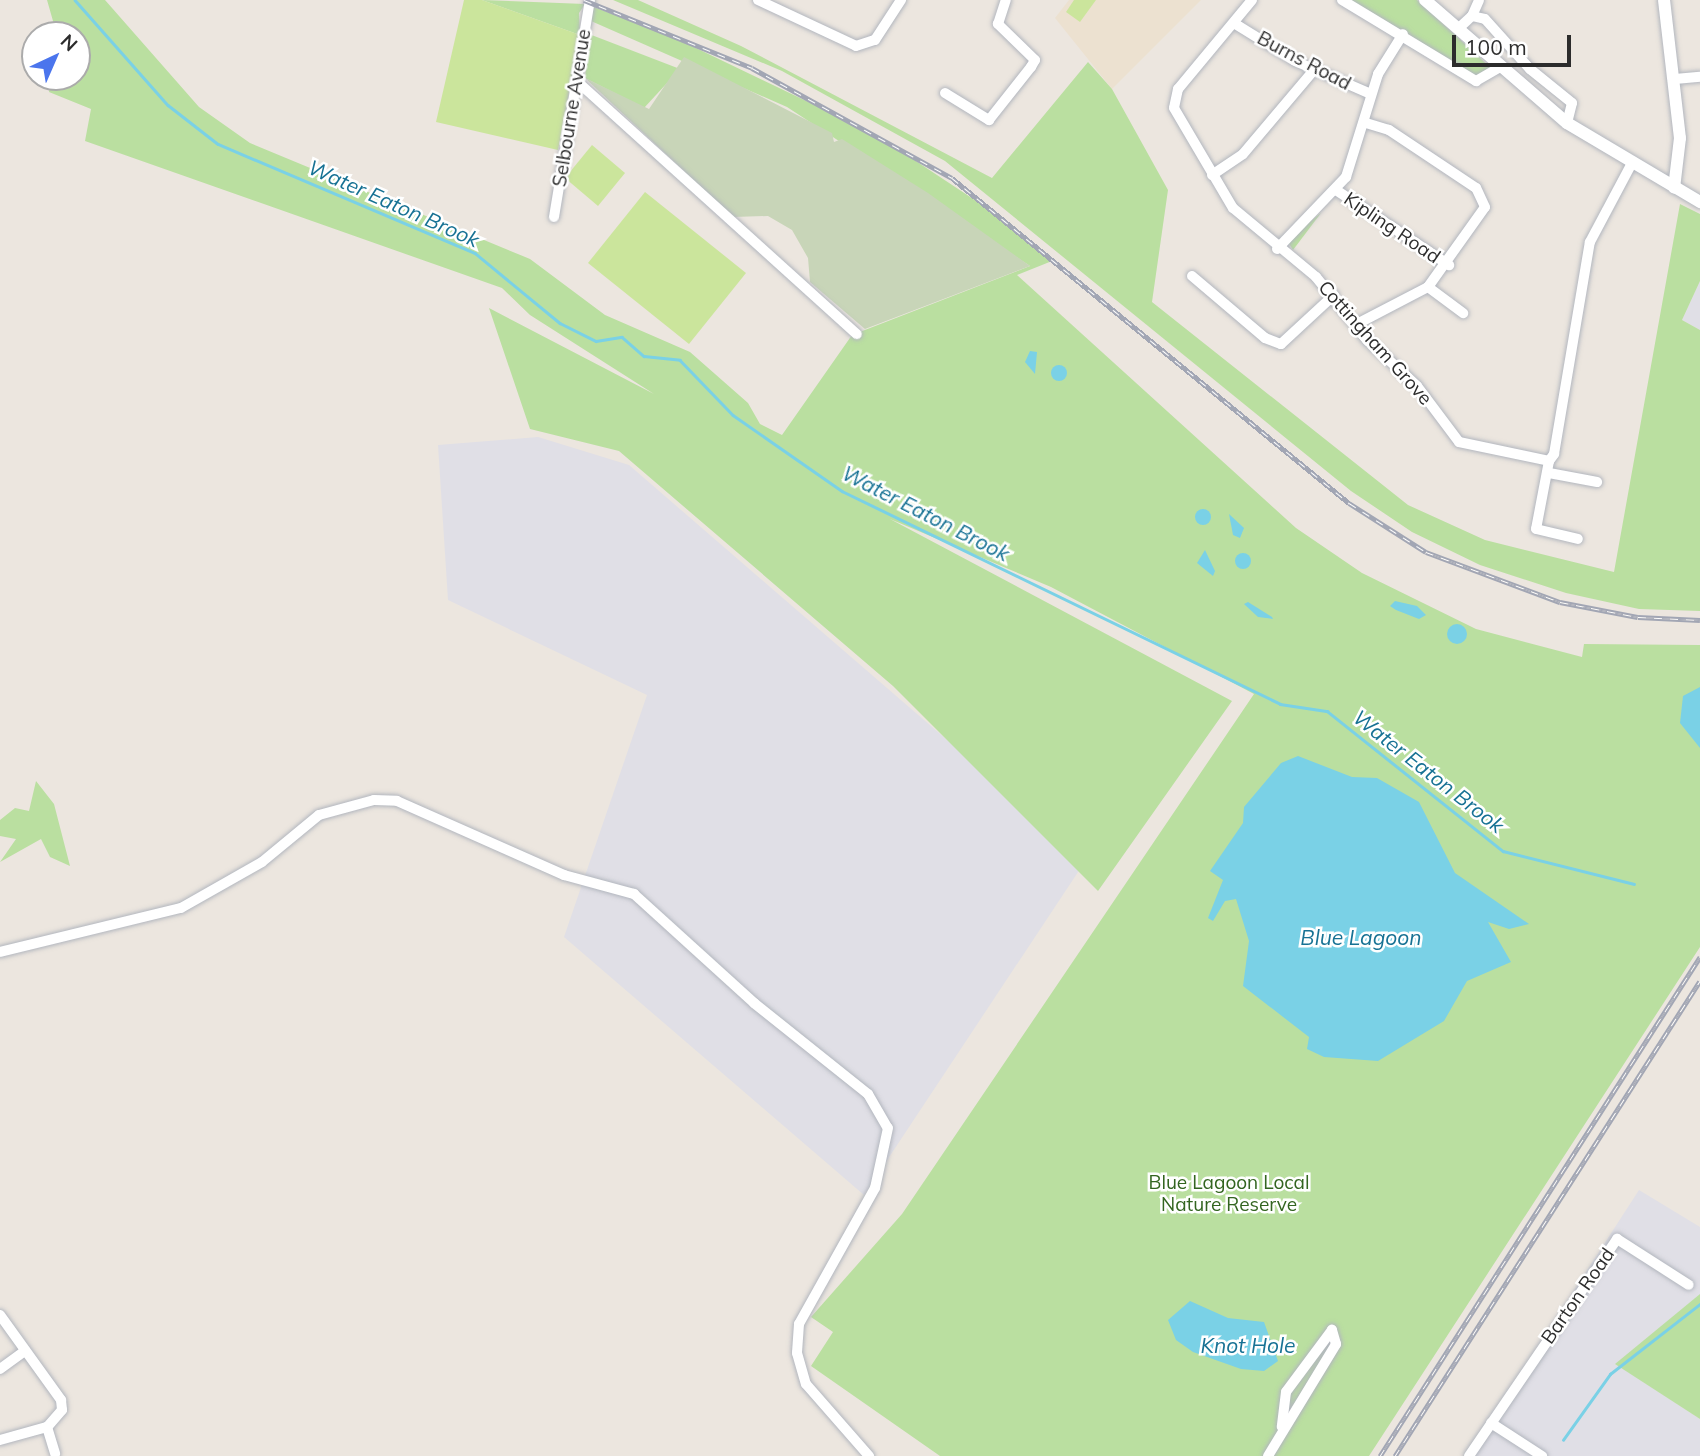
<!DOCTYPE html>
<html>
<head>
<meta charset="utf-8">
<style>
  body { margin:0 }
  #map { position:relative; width:1700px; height:1456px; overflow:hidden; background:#ece6df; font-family:Mulish,sans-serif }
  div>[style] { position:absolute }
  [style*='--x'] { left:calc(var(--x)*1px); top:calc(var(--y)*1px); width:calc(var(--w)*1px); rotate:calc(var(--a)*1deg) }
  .industrial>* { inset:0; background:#e0dfe6 }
  .education>* { inset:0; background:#ece1d0 }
  .green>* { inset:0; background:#badfa0 }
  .cemetery>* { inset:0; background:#c8d5b8 }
  .pitch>* { inset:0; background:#cbe59c }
  .water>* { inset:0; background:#7ad1e6 }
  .round { border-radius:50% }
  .stream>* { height:2.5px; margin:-1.25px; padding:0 1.25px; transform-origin:1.25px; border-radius:1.25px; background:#7ad1e6 }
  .roads { filter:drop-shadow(0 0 2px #b2b6be) drop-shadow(0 0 2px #b2b6be) }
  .minor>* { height:10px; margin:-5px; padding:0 5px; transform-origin:5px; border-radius:5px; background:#fff }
  .tertiary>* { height:12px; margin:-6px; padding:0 6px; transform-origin:6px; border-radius:6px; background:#fff }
  .secondary>* { height:12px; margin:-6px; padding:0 6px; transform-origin:6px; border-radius:6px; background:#fff }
  .rail>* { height:5px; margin-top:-2.5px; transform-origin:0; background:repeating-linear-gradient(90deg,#fff 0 8px,#a2a6b4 0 16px); box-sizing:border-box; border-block:2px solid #a2a6b4 }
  span { translate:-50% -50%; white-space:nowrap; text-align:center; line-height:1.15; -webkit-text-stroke:5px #fff; paint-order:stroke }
  .street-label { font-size:19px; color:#2c2c2c }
  .park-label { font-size:19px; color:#336520 }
  .water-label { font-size:21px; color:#177294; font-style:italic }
  .north { position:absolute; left:21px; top:21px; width:70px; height:70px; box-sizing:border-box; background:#fff; border:2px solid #ababab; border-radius:50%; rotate:44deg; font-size:19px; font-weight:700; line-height:28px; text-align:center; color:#2c2c2c }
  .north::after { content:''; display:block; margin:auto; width:24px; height:32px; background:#4b75ed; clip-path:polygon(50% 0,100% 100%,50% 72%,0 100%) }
  .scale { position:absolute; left:1452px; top:35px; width:119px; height:32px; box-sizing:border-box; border:4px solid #2c2c2c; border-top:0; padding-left:9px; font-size:21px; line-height:24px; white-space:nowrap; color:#2c2c2c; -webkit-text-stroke:5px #fff; paint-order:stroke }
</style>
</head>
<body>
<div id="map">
  <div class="industrial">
    <i style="clip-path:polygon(1700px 281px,1700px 330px,1682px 320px)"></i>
    <i style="clip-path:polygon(538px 437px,629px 465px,1086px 860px,864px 1195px,564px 937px,647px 695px,448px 600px,438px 445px)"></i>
    <i style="clip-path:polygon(1639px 1190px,1700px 1227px,1700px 1298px,1616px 1364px,1700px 1419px,1700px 1456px,1467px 1456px)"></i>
  </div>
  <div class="education">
    <i style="clip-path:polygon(1069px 0,1201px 0,1112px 89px,1055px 18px)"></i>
  </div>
  <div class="green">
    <i style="clip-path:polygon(47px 0,105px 0,199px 107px,250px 143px,530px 259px,605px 315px,690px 352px,748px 403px,760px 424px,782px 435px,852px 335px,1030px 266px,787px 107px,591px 21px,591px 6px,671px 36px,875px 134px,999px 216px,1052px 261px,1017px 275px,1296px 528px,1362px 573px,1476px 629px,1582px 657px,1584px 644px,1700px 645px,1700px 947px,1369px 1456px,940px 1456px,811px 1366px,833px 1332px,811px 1317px,902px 1214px,1254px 694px,1051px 587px,890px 519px,1232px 701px,1098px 891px,893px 686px,619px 451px,530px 429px,489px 308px,654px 394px,530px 315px,502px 288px,85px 141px,91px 109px,49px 92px,52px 77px,77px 77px,77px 35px,57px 35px)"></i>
    <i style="clip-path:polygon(482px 0,585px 4px,579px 13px,580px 35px)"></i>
    <i style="clip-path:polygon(613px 0,638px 0,741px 46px,992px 178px,1088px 62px,1112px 89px,1168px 190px,1152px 302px,1408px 505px,1485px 540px,1614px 572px,1680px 204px,1700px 214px,1700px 281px,1682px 320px,1700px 330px,1700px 611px,1639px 609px,1566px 593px,1480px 565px,1412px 532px,1351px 491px,945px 161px,782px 71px)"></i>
    <i style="clip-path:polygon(1349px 0,1417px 0,1492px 69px,1475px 76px)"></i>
    <i style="clip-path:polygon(589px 34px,680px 69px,644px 108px,585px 78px)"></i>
    <i style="clip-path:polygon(1321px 213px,1293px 250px,1288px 242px,1295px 233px)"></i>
    <i style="clip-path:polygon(36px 781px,54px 804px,70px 866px,50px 857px,41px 839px,0 862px,16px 839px,0 836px,0 820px,15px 808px,29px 811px)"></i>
    <i style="clip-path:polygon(1700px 1294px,1700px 1419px,1615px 1364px)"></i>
  </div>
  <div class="cemetery">
    <i style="clip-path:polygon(684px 57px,832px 133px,834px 142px,842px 139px,928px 193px,1030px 266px,865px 329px,810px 282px,808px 258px,792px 230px,768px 216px,733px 217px,585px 78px,649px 109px)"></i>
  </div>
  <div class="pitch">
    <i style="clip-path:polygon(464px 0,482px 0,580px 35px,558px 150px,436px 122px)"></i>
    <i style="clip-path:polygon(1074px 0,1096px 0,1080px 22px,1066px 12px)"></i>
    <i style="clip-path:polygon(592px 145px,625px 173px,598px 206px,565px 178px)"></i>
    <i style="clip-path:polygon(645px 192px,746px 273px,689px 344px,588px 263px)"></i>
  </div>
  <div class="water">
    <i style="clip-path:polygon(1030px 351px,1037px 352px,1035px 374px,1025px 362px)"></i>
    <i class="round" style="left:1051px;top:365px;width:16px;height:16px"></i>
    <i class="round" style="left:1195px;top:509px;width:16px;height:16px"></i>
    <i style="clip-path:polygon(1229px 514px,1244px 528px,1240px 538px,1233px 535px)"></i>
    <i style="clip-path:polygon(1205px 550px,1215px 571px,1213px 576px,1197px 563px)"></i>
    <i class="round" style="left:1235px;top:553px;width:16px;height:16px"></i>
    <i style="clip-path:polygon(1395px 601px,1417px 606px,1426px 615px,1419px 619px,1396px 610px,1390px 606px)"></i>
    <i style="clip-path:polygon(1248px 602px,1272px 617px,1273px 619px,1258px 617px,1244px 604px)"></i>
    <i class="round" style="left:1447px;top:624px;width:20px;height:20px"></i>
    <i style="clip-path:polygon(1700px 687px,1700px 748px,1680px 723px,1683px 696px)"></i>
    <i style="clip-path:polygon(1298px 756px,1352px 777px,1377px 778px,1419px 802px,1455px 873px,1529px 924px,1509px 929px,1488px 922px,1511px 962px,1467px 981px,1444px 1021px,1378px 1061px,1324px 1057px,1307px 1049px,1309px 1037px,1243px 986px,1249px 941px,1236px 899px,1225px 901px,1213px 921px,1208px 918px,1223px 880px,1210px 871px,1243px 823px,1244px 807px,1281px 763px)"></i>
    <i style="clip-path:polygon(1190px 1301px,1228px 1318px,1264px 1322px,1278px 1361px,1264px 1371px,1241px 1369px,1193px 1352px,1176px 1340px,1168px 1320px)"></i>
  </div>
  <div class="stream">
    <i style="--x:75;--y:0;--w:140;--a:48.5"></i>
    <i style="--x:168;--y:105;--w:63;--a:38"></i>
    <i style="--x:218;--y:144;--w:279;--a:23"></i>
    <i style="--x:475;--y:253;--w:110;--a:39.5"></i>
    <i style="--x:560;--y:323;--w:40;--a:26.6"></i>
    <i style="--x:596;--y:341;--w:26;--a:-9"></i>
    <i style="--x:622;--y:337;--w:29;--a:41"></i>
    <i style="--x:644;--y:356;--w:36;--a:6"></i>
    <i style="--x:680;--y:360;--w:76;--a:46.1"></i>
    <i style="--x:733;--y:415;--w:133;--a:34.9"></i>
    <i style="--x:842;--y:491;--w:487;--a:25.9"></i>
    <i style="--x:1280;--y:704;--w:48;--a:8.5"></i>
    <i style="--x:1327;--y:711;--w:225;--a:38.5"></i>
    <i style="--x:1503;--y:851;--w:135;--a:14.1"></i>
    <i style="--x:1563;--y:1440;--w:81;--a:-54.5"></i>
    <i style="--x:1610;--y:1374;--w:114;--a:-37.9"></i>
  </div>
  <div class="roads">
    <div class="minor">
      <i style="--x:758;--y:0;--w:108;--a:25.1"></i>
      <i style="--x:856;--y:46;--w:20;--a:-18"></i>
      <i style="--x:875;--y:40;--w:48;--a:-57"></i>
      <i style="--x:1252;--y:0;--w:116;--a:129.7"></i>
      <i style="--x:1178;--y:89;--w:19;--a:102"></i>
      <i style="--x:1174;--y:108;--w:116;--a:59.5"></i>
      <i style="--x:1233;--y:208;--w:108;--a:39.7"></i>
      <i style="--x:1316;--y:277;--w:81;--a:51"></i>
      <i style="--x:1367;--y:340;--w:68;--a:42.6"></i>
      <i style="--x:1417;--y:386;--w:70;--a:53.1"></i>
      <i style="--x:1459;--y:442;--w:92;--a:11.9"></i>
      <i style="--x:1549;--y:461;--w:9;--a:-54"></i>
      <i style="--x:1554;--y:454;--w:215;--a:-80.4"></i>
      <i style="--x:1590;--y:242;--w:87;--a:-62"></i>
      <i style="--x:1342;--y:0;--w:157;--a:31.2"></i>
      <i style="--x:1476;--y:81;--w:28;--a:-30"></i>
      <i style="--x:1472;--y:16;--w:17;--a:-66"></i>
      <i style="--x:1237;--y:25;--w:68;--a:31.8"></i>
      <i style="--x:1295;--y:61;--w:83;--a:23.5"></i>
      <i style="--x:1460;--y:27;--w:16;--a:-43"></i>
      <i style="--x:1472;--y:16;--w:13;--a:13"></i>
      <i style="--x:1485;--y:19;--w:67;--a:48"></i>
      <i style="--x:1530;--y:69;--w:54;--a:39"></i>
      <i style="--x:1572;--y:103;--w:21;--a:104"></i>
      <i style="--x:1675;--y:79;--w:25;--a:-5"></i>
      <i style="--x:580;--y:84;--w:373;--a:42.1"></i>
      <i style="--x:945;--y:93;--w:52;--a:31.5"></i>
      <i style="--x:989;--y:120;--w:68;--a:-51.6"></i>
      <i style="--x:1031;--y:67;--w:8;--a:-60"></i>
      <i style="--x:1035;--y:60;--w:52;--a:-135.8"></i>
      <i style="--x:998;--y:24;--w:25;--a:-72"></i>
      <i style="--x:1212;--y:175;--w:37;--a:-34"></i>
      <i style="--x:1243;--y:154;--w:110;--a:-49.8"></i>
      <i style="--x:1336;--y:190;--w:136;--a:33.6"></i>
      <i style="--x:554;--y:217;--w:220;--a:-80.6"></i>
      <i style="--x:1277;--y:249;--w:100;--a:-46.2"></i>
      <i style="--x:1346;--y:177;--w:108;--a:-72.7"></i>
      <i style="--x:1378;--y:74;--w:47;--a:-58"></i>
      <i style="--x:1192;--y:276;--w:96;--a:40.3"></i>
      <i style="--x:1265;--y:338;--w:17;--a:21"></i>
      <i style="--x:1281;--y:344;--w:72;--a:-42.8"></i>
      <i style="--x:1428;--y:287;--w:44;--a:36.6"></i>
      <i style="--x:1355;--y:325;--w:82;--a:-27.5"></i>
      <i style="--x:1428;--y:287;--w:98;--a:-54.5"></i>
      <i style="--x:1485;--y:207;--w:21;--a:-115"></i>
      <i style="--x:1476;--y:188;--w:105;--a:-146.3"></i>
      <i style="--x:1389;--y:130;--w:24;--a:-163"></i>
      <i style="--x:1549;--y:461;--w:69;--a:100.8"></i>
      <i style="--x:1536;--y:529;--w:43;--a:13.4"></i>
      <i style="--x:1549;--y:473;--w:49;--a:10.6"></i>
      <i style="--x:0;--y:952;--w:186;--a:-13.7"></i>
      <i style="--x:181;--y:908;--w:93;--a:-29.6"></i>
      <i style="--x:262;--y:862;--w:74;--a:-39.5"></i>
      <i style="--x:319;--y:815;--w:57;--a:-15.3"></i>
      <i style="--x:374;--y:800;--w:23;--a:2"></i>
      <i style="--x:397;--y:801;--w:183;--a:23.9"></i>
      <i style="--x:564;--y:875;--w:73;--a:15.2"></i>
      <i style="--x:634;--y:894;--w:162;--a:42.2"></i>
      <i style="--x:754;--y:1003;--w:146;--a:38.6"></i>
      <i style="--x:868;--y:1094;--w:39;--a:60"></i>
      <i style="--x:888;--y:1128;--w:61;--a:102.2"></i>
      <i style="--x:875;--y:1188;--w:156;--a:119.2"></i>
      <i style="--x:799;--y:1324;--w:29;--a:94"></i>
      <i style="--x:797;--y:1353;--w:32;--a:74"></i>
      <i style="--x:806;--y:1384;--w:96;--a:48.8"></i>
      <i style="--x:0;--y:1315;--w:105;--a:54.3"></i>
      <i style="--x:61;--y:1400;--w:10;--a:84"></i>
      <i style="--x:62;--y:1410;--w:23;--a:131"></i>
      <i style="--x:47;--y:1427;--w:28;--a:73"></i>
      <i style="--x:0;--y:1369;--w:31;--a:-36"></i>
      <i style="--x:1491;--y:1423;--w:61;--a:32.9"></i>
      <i style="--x:0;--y:1440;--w:49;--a:-15.5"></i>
      <i style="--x:1268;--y:1456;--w:131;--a:-58.7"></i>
      <i style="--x:1336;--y:1344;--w:15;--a:-106"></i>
      <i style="--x:1332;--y:1330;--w:77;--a:126.6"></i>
      <i style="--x:1286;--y:1392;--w:35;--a:97"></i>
      <i style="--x:1469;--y:1456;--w:263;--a:-55.7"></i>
      <i style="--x:1617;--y:1239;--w:85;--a:32.6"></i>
    </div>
    <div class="tertiary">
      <i style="--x:1664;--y:0;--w:139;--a:83.4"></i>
      <i style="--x:1680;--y:138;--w:50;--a:96.8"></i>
    </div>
    <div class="secondary">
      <i style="--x:1425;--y:0;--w:188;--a:40.9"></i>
      <i style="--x:1567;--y:123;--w:155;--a:30.7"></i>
    </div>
  </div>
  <div class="rail">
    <i style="--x:584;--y:0;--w:181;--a:22"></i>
    <i style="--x:752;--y:68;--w:228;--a:28.8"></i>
    <i style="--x:952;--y:178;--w:513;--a:39.31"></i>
    <i style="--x:1349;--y:503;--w:91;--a:32.5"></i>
    <i style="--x:1426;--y:552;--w:143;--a:20.5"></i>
    <i style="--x:1560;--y:602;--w:79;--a:10.9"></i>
    <i style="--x:1638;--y:617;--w:62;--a:2.8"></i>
    <i style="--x:1380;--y:1456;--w:593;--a:-57.33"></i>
    <i style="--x:1395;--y:1456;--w:564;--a:-57.3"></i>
  </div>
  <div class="street-label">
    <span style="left:1304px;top:61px;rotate:28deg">Burns Road</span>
    <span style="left:572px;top:108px;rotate:-81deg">Selbourne Avenue</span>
    <span style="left:1392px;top:228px;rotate:34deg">Kipling Road</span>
    <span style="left:1375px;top:343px;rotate:48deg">Cottingham Grove</span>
    <span style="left:1578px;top:1296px;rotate:-55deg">Barton Road</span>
  </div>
  <div class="park-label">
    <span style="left:1229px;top:1194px">Blue Lagoon Local<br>Nature Reserve</span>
  </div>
  <div class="water-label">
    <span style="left:394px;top:203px;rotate:24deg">Water Eaton Brook</span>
    <span style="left:926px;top:513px;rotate:27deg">Water Eaton Brook</span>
    <span style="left:1429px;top:771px;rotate:38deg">Water Eaton Brook</span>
    <span style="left:1361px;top:937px">Blue Lagoon</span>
    <span style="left:1248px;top:1345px">Knot Hole</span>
  </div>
  <div class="north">N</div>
  <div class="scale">100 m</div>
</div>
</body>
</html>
